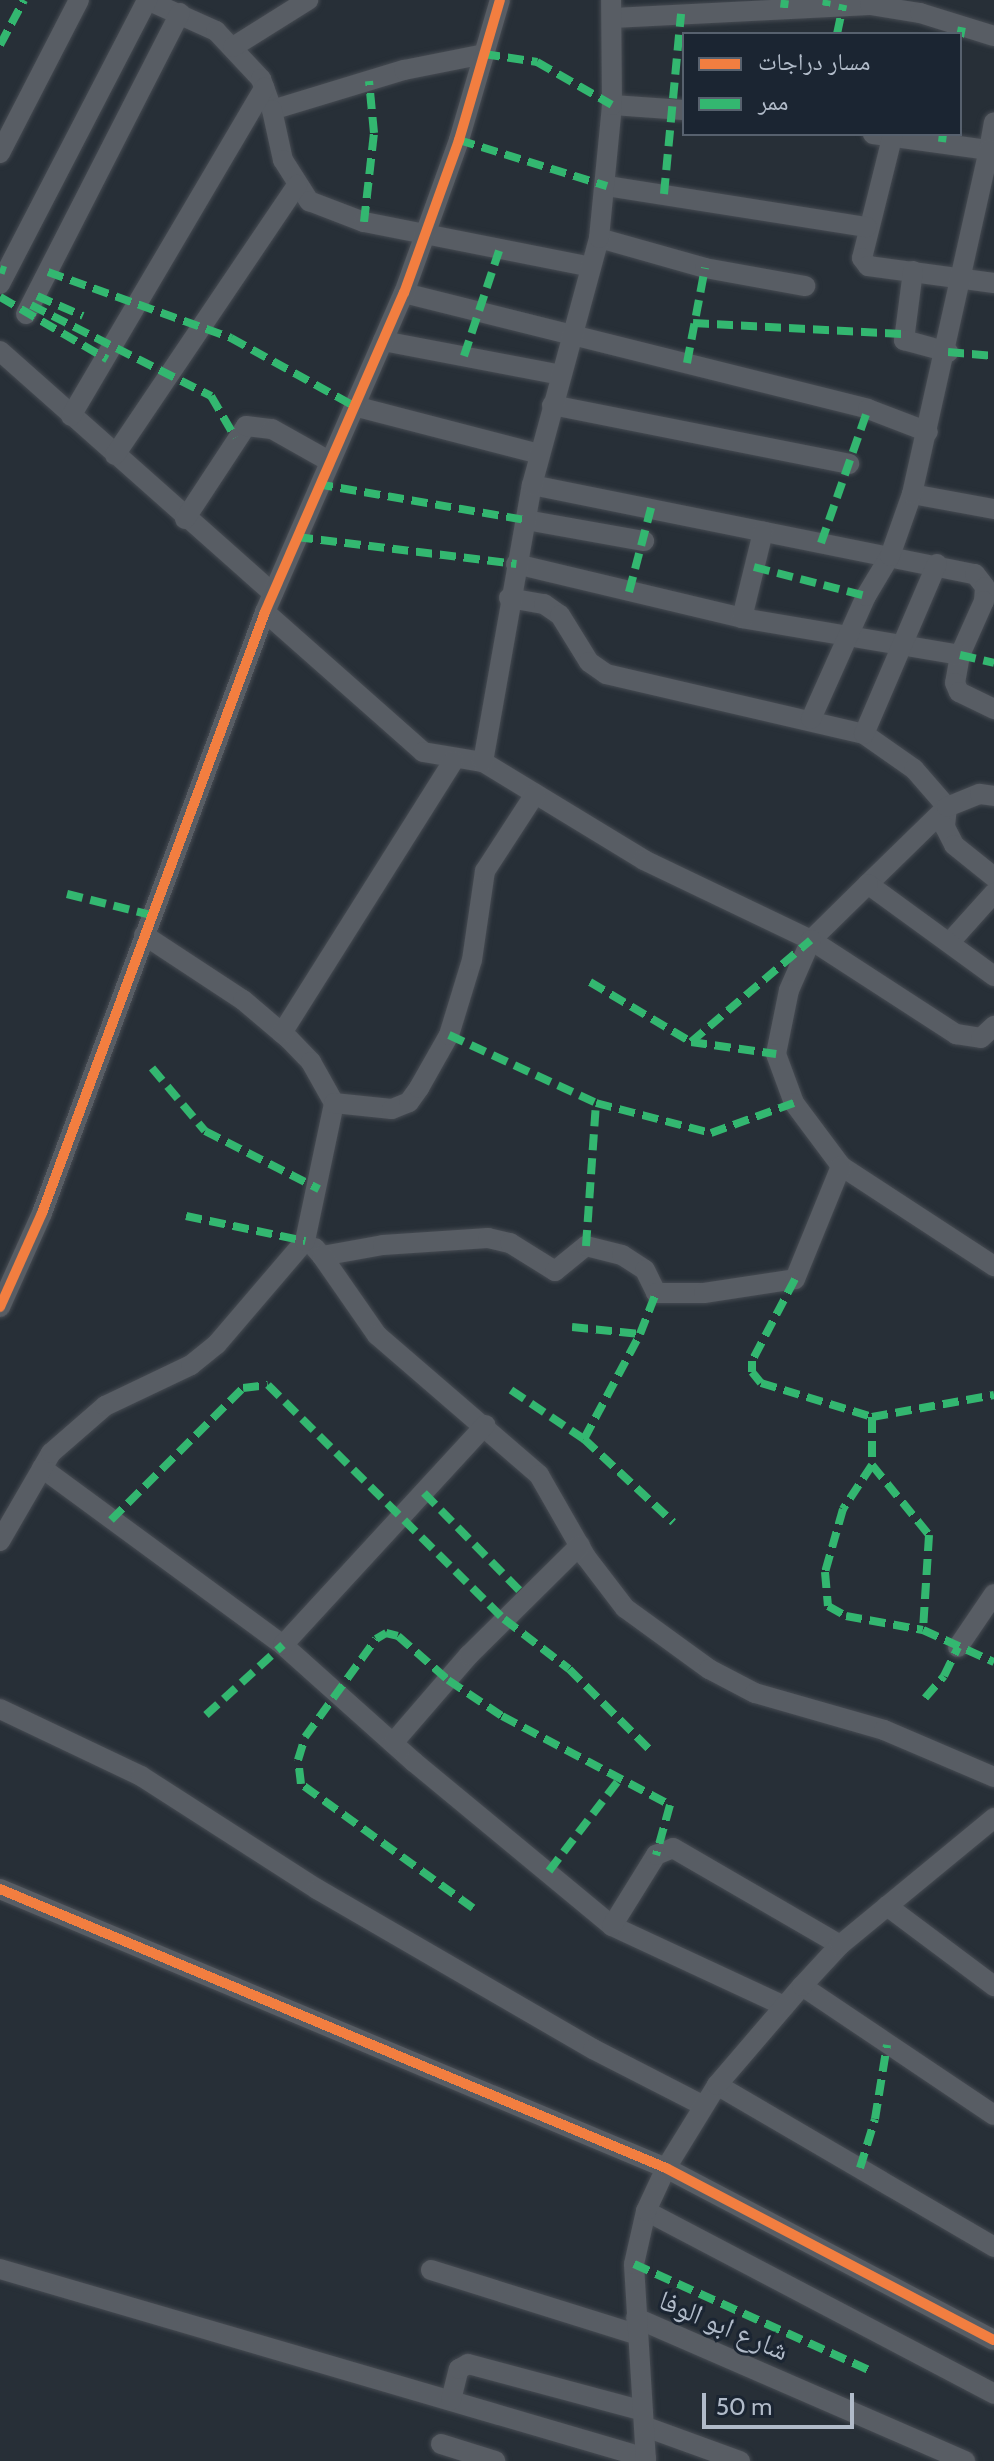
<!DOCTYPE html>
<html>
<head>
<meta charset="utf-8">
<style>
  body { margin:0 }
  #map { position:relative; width:994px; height:2461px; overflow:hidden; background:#272f37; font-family:Cabin,"Noto Naskh Arabic",sans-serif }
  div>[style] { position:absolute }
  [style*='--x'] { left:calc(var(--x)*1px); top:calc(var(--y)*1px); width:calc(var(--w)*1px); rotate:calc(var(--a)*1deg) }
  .roads { filter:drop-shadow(0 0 2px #464b52) drop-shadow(0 0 2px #464b52) }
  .minor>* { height:20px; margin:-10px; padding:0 10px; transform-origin:10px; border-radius:10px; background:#585d64 }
  .quiet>* { height:8px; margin-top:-4px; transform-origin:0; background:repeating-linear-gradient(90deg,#33b770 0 16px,transparent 0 24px) }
  .cycleway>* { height:10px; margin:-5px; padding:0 5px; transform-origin:5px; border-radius:5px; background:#f27e40 }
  span { translate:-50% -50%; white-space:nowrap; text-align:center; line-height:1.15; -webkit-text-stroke:6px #1b2532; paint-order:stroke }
  .street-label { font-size:28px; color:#b1bbc9 }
  .legend { position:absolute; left:682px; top:32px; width:280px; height:104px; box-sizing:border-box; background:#1b2532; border:2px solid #57616e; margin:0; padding:10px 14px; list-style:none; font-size:24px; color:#b1bbc9 }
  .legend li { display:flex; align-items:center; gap:16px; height:40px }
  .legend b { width:40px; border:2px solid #57616e }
  .scale { position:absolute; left:702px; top:2393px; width:152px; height:36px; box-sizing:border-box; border:4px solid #b1bbc9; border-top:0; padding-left:10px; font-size:24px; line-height:28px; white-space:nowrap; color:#b1bbc9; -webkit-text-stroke:6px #1b2532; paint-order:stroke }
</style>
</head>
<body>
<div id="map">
  <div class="roads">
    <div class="minor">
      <i style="--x:147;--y:0;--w:76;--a:24.2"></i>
      <i style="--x:216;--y:31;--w:66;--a:46.8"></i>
      <i style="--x:261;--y:79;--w:33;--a:70"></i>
      <i style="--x:272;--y:110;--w:138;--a:-16.9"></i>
      <i style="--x:404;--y:70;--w:82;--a:-11.3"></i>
      <i style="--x:613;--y:18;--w:257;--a:-2.9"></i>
      <i style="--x:870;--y:5;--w:51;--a:9.1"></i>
      <i style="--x:920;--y:13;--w:77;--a:17.3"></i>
      <i style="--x:233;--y:47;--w:89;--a:-32.1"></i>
      <i style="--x:612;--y:105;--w:72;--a:4"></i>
      <i style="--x:272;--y:110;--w:51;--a:77.6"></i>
      <i style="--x:283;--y:160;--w:49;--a:57.6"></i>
      <i style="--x:309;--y:201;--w:59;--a:20.9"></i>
      <i style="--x:364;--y:222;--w:231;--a:11.2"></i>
      <i style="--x:873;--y:134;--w:117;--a:7.9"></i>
      <i style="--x:989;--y:150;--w:28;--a:-80"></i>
      <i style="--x:893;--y:134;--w:128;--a:104"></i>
      <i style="--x:862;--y:258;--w:10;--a:53"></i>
      <i style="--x:868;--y:266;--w:127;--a:7.7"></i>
      <i style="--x:0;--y:153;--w:172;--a:-62.7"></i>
      <i style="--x:607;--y:186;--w:263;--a:9"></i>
      <i style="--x:599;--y:238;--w:110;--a:15.8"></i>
      <i style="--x:705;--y:268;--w:102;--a:10.2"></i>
      <i style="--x:913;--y:271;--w:70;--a:97.4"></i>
      <i style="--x:904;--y:340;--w:46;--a:15.3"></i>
      <i style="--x:0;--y:284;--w:320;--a:-62.6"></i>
      <i style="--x:404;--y:293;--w:478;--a:14"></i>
      <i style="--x:868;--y:409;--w:64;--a:21"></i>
      <i style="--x:26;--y:314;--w:338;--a:-62.9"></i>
      <i style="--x:383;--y:341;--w:181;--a:10.8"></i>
      <i style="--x:0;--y:351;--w:365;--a:41.6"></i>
      <i style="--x:552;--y:405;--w:303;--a:11.2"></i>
      <i style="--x:354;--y:406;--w:192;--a:14.5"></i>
      <i style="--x:71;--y:416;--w:381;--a:-59.5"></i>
      <i style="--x:115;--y:455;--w:326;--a:-56"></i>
      <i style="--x:532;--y:485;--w:452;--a:11.4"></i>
      <i style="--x:975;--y:574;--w:16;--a:52"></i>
      <i style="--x:985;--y:587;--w:14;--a:94"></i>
      <i style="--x:984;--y:601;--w:59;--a:114"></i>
      <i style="--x:960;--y:655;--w:28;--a:100"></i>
      <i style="--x:955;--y:683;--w:10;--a:66"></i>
      <i style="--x:959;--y:692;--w:39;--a:26"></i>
      <i style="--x:912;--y:494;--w:83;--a:10.4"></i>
      <i style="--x:185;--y:519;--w:111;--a:-56.7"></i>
      <i style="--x:246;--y:426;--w:26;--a:7"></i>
      <i style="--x:272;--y:429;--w:63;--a:29.4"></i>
      <i style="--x:526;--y:520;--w:120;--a:10.1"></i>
      <i style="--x:516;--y:564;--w:232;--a:13.4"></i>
      <i style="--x:742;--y:618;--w:221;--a:9.6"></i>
      <i style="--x:509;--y:598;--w:36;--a:10"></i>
      <i style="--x:544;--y:604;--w:19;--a:35"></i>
      <i style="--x:560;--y:615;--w:55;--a:58.3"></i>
      <i style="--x:589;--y:662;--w:21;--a:35"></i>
      <i style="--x:606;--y:674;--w:265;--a:13.1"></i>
      <i style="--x:864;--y:734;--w:61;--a:35"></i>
      <i style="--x:914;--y:769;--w:50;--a:49"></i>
      <i style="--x:947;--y:807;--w:20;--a:96"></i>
      <i style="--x:945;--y:827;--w:20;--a:63"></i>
      <i style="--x:954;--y:845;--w:51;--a:38.7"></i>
      <i style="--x:265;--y:612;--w:211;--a:41.5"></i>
      <i style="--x:423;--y:752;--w:61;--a:9.5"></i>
      <i style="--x:483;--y:762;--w:188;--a:31.3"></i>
      <i style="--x:644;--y:860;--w:185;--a:25.6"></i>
      <i style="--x:811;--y:940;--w:173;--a:33"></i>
      <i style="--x:956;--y:1034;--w:25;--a:9"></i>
      <i style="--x:981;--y:1038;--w:18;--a:-43"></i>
      <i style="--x:742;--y:618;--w:89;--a:-76.3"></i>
      <i style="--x:811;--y:719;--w:135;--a:-65.9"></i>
      <i style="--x:866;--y:596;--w:47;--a:-59"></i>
      <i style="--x:890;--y:556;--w:66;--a:-70.5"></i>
      <i style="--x:912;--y:494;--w:353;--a:-77.4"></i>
      <i style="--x:864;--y:734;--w:185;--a:-66.8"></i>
      <i style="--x:483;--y:762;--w:281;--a:-80"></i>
      <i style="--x:532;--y:485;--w:256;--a:-74.8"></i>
      <i style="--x:599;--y:238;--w:134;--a:-84.4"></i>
      <i style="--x:612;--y:105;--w:105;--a:-90.5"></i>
      <i style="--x:868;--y:884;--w:110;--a:-44.3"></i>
      <i style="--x:947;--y:807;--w:35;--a:-22"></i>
      <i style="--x:980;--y:794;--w:14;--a:8"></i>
      <i style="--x:144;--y:935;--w:118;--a:33.3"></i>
      <i style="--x:243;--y:1000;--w:60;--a:40.3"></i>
      <i style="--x:289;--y:1039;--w:32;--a:46"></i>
      <i style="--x:311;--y:1062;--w:47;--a:60.7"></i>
      <i style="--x:950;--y:942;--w:66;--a:-48.1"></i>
      <i style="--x:994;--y:976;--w:156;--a:-143.9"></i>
      <i style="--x:868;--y:884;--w:80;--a:135.5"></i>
      <i style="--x:811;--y:940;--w:55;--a:113.7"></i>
      <i style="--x:789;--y:990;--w:65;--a:101.5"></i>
      <i style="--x:776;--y:1054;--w:52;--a:69.8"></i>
      <i style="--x:794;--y:1103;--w:79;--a:53.3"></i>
      <i style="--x:841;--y:1166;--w:183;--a:33.2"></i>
      <i style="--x:282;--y:1033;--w:321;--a:-57.8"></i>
      <i style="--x:315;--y:1248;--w:11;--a:49"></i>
      <i style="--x:322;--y:1256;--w:62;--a:-10.2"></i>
      <i style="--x:383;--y:1245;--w:105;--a:-3.8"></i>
      <i style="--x:488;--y:1238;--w:23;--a:13"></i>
      <i style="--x:510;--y:1243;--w:53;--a:31.9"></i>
      <i style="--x:555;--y:1271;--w:40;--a:-39"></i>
      <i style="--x:586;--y:1246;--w:37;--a:14"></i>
      <i style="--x:622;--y:1255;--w:27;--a:33"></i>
      <i style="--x:645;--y:1270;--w:25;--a:64"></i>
      <i style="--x:656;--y:1293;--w:48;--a:0"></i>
      <i style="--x:704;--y:1293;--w:92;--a:-8.7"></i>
      <i style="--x:795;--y:1279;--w:122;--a:-67.8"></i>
      <i style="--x:322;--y:1256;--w:96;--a:55.2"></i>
      <i style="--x:377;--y:1335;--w:214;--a:40.8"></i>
      <i style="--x:539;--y:1475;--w:95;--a:60.2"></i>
      <i style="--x:586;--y:1557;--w:64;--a:52.6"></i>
      <i style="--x:625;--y:1608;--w:104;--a:36"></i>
      <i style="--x:709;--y:1669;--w:52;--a:27.6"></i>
      <i style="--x:755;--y:1693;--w:134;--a:16"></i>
      <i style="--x:884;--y:1730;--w:120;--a:23.1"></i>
      <i style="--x:0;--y:1307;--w:103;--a:-65.9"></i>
      <i style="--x:42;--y:1213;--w:641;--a:-69.64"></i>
      <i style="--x:265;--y:612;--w:348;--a:-66.5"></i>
      <i style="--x:404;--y:293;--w:163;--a:-70.2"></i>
      <i style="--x:459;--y:140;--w:146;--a:-73.7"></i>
      <i style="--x:42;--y:1468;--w:299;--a:36.3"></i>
      <i style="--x:283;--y:1645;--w:176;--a:41.8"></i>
      <i style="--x:414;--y:1762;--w:257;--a:39.6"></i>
      <i style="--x:612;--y:1926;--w:190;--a:24.9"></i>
      <i style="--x:0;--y:1541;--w:102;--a:-59.9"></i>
      <i style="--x:51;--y:1453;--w:72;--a:-41"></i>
      <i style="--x:105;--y:1406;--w:95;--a:-25.5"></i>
      <i style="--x:191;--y:1365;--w:33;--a:-39"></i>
      <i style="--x:217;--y:1344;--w:135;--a:-49.5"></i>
      <i style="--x:305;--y:1241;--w:141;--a:-78.1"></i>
      <i style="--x:334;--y:1103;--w:58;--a:5.9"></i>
      <i style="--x:392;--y:1109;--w:18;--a:-22"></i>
      <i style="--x:409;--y:1102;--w:17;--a:-54"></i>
      <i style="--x:419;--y:1088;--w:61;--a:-60.5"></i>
      <i style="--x:449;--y:1035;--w:78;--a:-73"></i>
      <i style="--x:472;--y:960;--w:90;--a:-81.7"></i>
      <i style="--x:485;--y:871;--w:92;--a:-57"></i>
      <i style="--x:283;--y:1645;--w:299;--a:-47.4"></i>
      <i style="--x:958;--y:1647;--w:64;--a:-55.8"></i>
      <i style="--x:0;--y:1709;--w:156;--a:25.4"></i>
      <i style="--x:141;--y:1776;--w:209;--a:32.7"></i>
      <i style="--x:317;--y:1889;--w:319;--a:30.1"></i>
      <i style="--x:593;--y:2049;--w:123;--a:27.2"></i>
      <i style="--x:393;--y:1743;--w:116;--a:-49.2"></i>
      <i style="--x:469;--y:1655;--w:156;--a:-44.7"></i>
      <i style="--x:0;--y:1889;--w:722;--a:22.73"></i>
      <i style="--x:666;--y:2168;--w:370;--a:27.7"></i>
      <i style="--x:887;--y:1906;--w:134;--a:36.8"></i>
      <i style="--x:612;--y:1926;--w:84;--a:-58.2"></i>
      <i style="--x:656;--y:1855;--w:18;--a:-22"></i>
      <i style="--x:673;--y:1848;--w:193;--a:30.1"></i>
      <i style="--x:802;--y:1986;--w:231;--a:33.9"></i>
      <i style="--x:717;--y:2085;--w:321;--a:30.3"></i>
      <i style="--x:646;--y:2211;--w:393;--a:27.7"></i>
      <i style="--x:0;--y:2269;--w:673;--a:16.31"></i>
      <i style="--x:431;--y:2270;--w:217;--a:17.4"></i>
      <i style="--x:636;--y:2318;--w:359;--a:23.5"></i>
      <i style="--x:451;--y:2400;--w:32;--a:-76"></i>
      <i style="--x:459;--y:2369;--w:10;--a:-29"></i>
      <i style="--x:468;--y:2364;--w:181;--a:15"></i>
      <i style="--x:646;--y:2427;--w:100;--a:19.9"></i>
      <i style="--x:441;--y:2444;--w:57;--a:17.5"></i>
      <i style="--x:646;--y:2461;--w:197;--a:-93.5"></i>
      <i style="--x:634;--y:2264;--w:54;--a:-77.2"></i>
      <i style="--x:646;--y:2211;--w:47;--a:-65.1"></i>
      <i style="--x:666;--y:2168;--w:97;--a:-58.4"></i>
      <i style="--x:717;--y:2085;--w:130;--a:-49.4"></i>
      <i style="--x:802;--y:1986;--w:56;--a:-47.2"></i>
      <i style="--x:840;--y:1945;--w:200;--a:-39.5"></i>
    </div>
  </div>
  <div class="quiet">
    <i style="--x:826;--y:6;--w:6;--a:-81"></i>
    <i style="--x:784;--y:8;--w:8;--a:-83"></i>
    <i style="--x:837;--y:34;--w:30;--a:-78"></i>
    <i style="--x:960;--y:37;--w:10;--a:-79"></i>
    <i style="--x:0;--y:45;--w:51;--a:-61.9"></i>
    <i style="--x:484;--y:54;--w:54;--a:8.6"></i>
    <i style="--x:537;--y:62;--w:86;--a:29.8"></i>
    <i style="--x:459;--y:140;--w:155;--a:17.3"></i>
    <i style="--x:942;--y:142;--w:8;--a:-83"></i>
    <i style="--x:664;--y:194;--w:181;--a:-84.6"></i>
    <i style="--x:364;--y:222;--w:90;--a:-83.6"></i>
    <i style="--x:374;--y:133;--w:52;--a:-95.5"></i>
    <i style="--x:0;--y:269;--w:6;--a:18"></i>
    <i style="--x:48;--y:272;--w:195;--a:19.8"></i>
    <i style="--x:231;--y:338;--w:141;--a:28.9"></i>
    <i style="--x:37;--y:296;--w:50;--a:23.5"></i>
    <i style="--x:0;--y:297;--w:124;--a:30.1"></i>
    <i style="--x:31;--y:305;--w:202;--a:26.8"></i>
    <i style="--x:211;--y:396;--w:48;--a:59.7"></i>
    <i style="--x:693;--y:323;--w:209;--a:3"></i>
    <i style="--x:948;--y:352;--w:46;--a:5"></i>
    <i style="--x:464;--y:356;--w:111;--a:-71.6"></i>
    <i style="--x:687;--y:363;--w:97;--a:-79.3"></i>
    <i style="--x:317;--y:484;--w:212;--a:9.8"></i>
    <i style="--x:297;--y:537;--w:221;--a:7"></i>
    <i style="--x:821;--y:543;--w:142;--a:-70.7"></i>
    <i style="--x:754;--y:567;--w:116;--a:14.5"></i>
    <i style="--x:629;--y:592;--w:87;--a:-75.3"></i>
    <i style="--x:960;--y:655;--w:35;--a:13"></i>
    <i style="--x:67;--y:894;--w:87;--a:14"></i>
    <i style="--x:590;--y:982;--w:117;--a:30.7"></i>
    <i style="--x:691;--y:1042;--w:86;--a:8"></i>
    <i style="--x:449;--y:1035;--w:162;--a:24.8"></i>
    <i style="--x:596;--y:1103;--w:119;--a:14.6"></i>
    <i style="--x:711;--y:1133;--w:88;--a:-19.9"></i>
    <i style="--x:691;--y:1042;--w:157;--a:-40.4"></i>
    <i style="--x:152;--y:1068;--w:82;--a:49.9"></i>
    <i style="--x:205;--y:1131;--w:128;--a:27"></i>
    <i style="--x:186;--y:1216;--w:122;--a:11.9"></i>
    <i style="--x:586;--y:1246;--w:143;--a:-86"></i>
    <i style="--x:795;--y:1279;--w:93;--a:117.7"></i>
    <i style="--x:752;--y:1361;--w:11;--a:90"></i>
    <i style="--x:752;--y:1372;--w:14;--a:51"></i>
    <i style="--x:761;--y:1383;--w:116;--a:17"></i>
    <i style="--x:872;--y:1417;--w:124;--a:-10.2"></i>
    <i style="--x:572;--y:1327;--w:68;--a:5.9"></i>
    <i style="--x:511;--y:1390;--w:88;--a:33.9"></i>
    <i style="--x:584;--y:1439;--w:122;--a:43"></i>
    <i style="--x:872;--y:1417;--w:48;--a:90"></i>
    <i style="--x:872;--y:1465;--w:53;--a:123.4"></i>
    <i style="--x:843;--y:1509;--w:66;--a:105.9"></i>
    <i style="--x:825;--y:1572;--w:34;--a:85"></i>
    <i style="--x:828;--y:1606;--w:21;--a:29"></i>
    <i style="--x:846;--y:1616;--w:78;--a:10.3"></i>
    <i style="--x:923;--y:1630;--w:78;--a:24.3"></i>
    <i style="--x:584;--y:1439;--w:119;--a:-61.9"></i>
    <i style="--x:640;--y:1334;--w:44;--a:-68.7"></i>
    <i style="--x:872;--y:1465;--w:90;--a:50.8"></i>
    <i style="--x:929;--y:1535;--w:95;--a:93.6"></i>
    <i style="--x:424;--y:1493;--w:144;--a:45.6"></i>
    <i style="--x:111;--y:1520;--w:187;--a:-45"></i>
    <i style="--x:243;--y:1388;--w:25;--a:-7"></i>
    <i style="--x:268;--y:1385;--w:332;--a:44.8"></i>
    <i style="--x:504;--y:1619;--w:82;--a:37.6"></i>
    <i style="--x:569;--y:1669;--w:113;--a:45"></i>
    <i style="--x:925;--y:1698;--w:29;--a:-49"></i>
    <i style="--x:944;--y:1676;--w:32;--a:-64"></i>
    <i style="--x:206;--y:1715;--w:104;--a:-42.3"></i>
    <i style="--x:549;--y:1871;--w:118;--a:-52.5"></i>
    <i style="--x:473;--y:1908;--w:212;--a:-144.2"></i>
    <i style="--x:301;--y:1784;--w:24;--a:-97"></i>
    <i style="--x:298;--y:1760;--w:24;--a:-73"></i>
    <i style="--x:305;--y:1737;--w:121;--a:-54.1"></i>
    <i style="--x:376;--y:1639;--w:12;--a:-31"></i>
    <i style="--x:386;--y:1633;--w:12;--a:14"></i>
    <i style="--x:398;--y:1636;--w:67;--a:41.3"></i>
    <i style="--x:448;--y:1680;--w:65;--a:33.7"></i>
    <i style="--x:502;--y:1716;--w:190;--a:27.9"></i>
    <i style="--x:670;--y:1805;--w:52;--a:105.6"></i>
    <i style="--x:860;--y:2168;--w:51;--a:-73"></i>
    <i style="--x:875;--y:2119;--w:75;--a:-80.8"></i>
    <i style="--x:634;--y:2264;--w:260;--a:24.3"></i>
  </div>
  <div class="cycleway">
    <i style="--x:0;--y:1307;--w:103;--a:-65.9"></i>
    <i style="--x:42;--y:1213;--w:641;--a:-69.64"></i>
    <i style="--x:265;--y:612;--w:348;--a:-66.5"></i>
    <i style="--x:404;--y:293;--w:163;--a:-70.2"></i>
    <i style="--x:459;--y:140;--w:146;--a:-73.7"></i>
    <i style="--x:0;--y:1889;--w:722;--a:22.73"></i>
    <i style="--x:666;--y:2168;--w:370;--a:27.7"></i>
  </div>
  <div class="street-label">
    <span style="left:724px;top:2325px;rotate:23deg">شارع ابو الوفا</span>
  </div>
  <ul class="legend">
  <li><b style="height:10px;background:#f27e40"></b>مسار دراجات</li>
  <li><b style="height:10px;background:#33b770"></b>ممر</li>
  </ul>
  <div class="scale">50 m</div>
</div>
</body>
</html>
